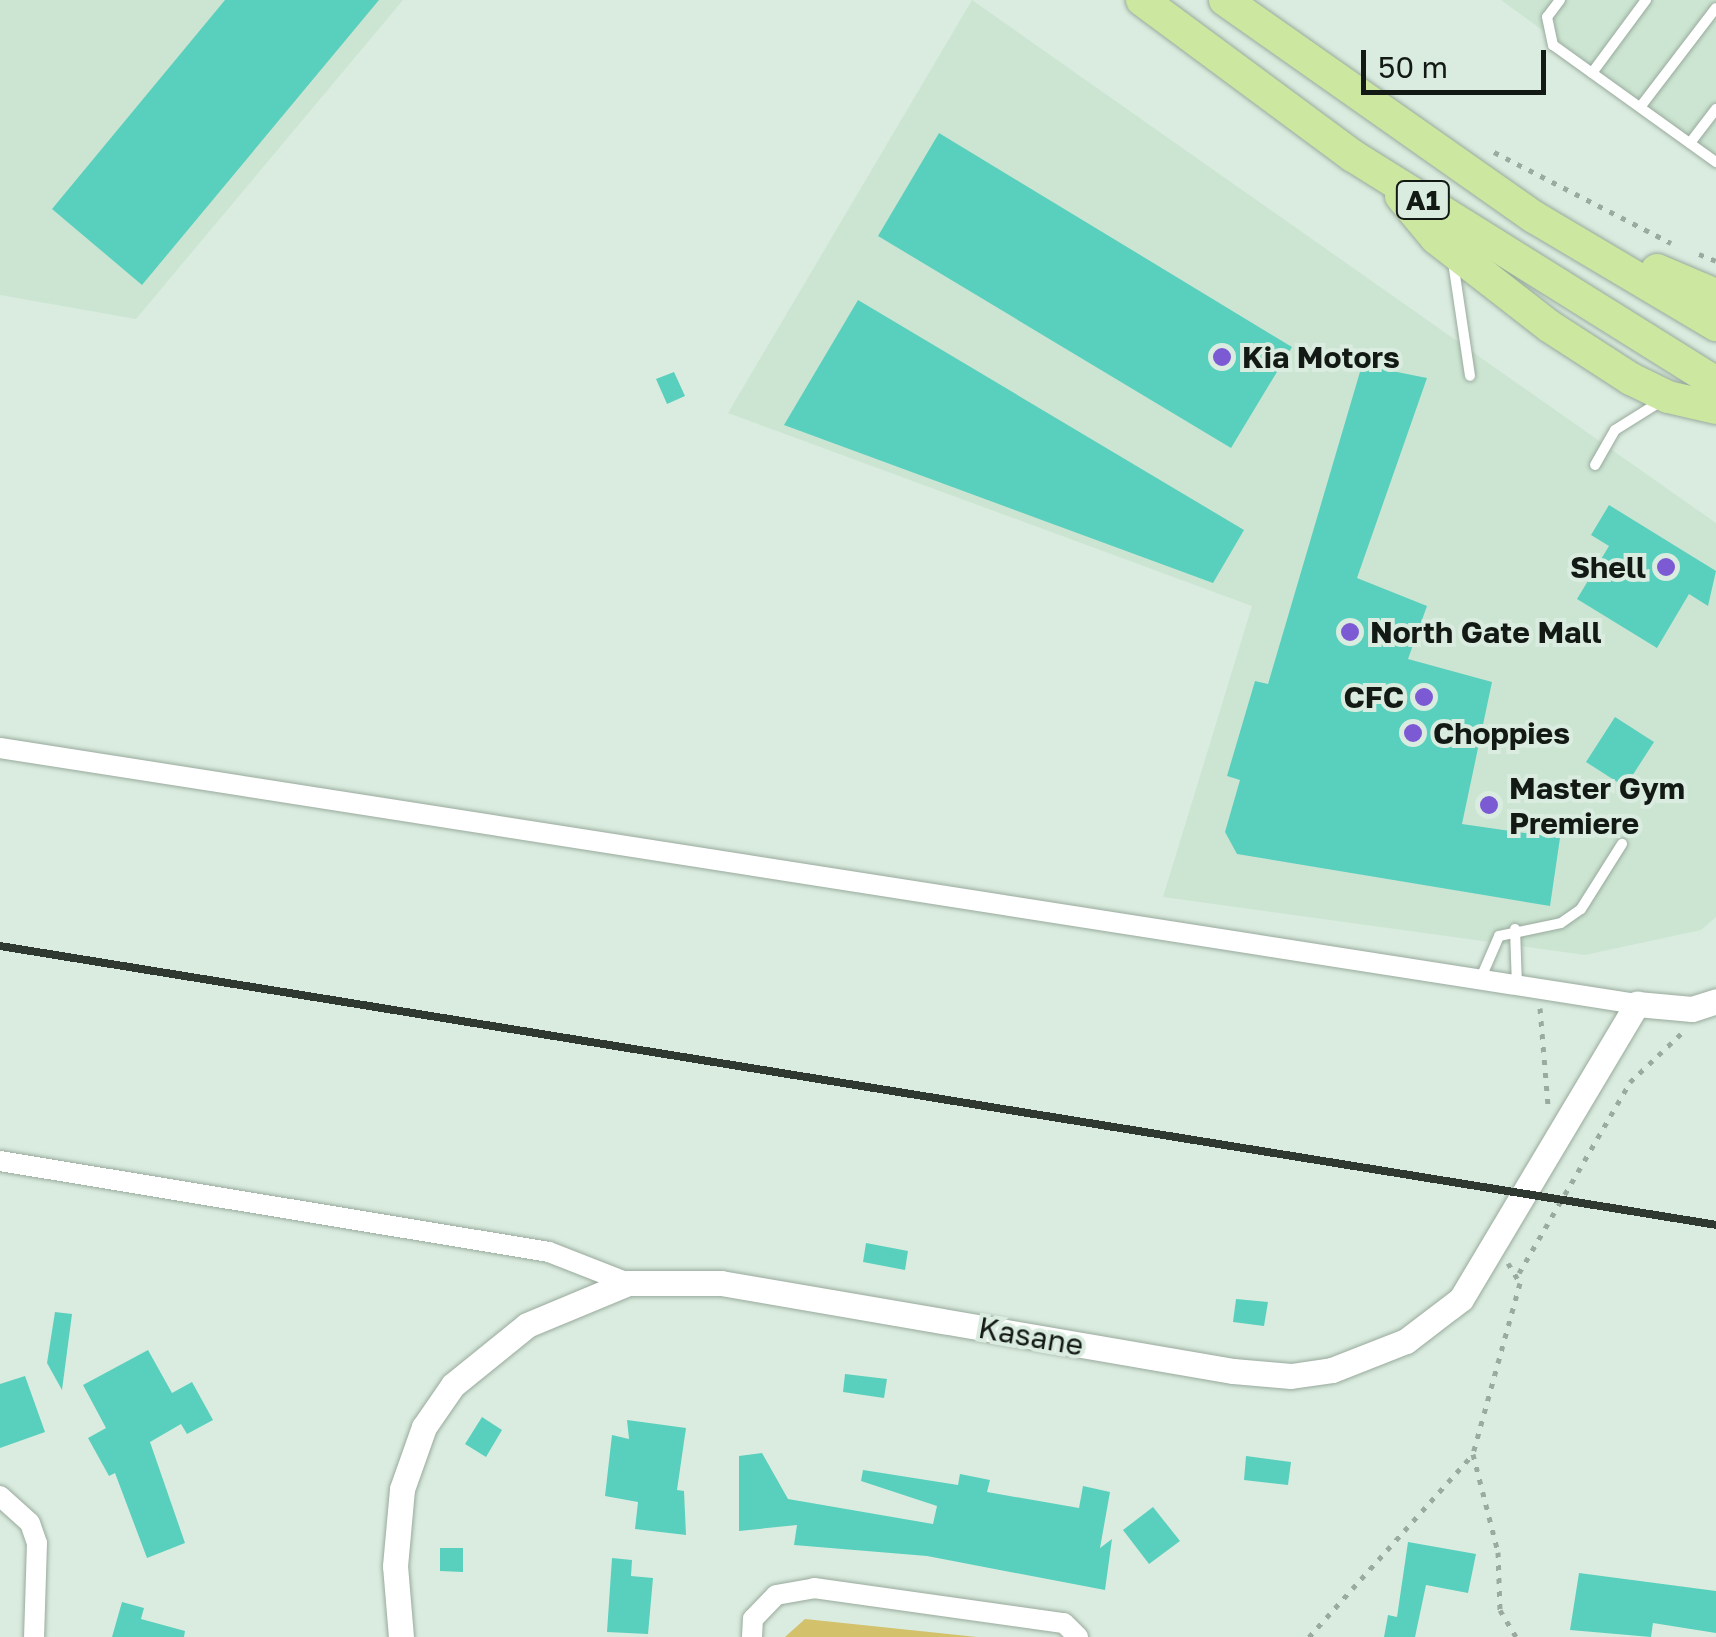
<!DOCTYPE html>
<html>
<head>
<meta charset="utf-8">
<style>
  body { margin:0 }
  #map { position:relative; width:1716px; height:1637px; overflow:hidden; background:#daecdf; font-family:"Golos Text",sans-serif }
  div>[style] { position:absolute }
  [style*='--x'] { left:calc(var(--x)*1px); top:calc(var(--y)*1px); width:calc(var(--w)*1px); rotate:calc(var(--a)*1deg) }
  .built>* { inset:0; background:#cce5d2 }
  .green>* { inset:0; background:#d3c16c }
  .building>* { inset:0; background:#59d0bd }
  .path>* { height:5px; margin-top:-2.5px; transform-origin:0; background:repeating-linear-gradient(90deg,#9baa9f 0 5px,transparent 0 13px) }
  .roads { filter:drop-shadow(0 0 2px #99aa9d) drop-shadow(0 0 2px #99aa9d) }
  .service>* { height:10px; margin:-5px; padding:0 5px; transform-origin:5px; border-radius:5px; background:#fff }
  .minor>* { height:20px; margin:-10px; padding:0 10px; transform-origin:10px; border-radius:10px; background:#fff }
  .tertiary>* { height:25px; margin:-12.5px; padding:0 12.5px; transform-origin:12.5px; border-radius:12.5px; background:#fff }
  .trunk>* { height:32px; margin:-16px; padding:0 16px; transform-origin:16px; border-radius:16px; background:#cce7a0 }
  .rail>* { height:8px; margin:-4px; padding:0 4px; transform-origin:4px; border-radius:4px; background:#303832 }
  .dots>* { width:28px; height:28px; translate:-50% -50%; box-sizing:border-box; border:5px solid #daecdf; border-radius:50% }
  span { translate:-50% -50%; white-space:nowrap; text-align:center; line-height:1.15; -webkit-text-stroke:8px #daecdf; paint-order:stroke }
  .shield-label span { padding:2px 8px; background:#daecdf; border:2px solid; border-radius:8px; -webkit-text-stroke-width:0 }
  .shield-label { font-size:28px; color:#131a15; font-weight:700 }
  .poi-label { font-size:30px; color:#131a15; font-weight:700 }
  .left { translate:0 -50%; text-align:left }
  .right { translate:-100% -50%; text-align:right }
  .street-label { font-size:30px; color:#131a15 }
  .scale { position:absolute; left:1361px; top:50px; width:185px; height:45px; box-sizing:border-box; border:5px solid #131a15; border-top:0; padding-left:12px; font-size:30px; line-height:35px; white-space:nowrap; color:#131a15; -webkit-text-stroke:8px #daecdf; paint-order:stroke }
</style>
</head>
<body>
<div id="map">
  <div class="built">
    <i style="clip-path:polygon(0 0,403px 0,136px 319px,0 295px)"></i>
    <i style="clip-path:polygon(972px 0,1716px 523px,1716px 917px,1701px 930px,1585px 955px,1163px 897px,1252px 606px,728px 413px)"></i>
    <i style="clip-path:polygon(1501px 0,1716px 0,1716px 156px)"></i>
  </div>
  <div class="green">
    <i style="clip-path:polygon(805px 1619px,977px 1637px,785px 1637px)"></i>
  </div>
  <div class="building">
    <i style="clip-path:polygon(225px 0,379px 0,142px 285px,52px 209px)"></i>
    <i style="clip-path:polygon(939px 133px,1292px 347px,1231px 448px,878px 236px)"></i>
    <i style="clip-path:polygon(858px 300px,1244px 530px,1213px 583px,784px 425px)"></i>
    <i style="clip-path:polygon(1362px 365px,1427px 378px,1357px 578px,1427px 606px,1408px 659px,1492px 682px,1462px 824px,1560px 838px,1550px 906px,1237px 854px,1225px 832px,1240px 780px,1227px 776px,1255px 681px,1268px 684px)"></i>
    <i style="clip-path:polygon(674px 372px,685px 396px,667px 404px,656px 379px)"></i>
    <i style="clip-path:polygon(1609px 505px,1716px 571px,1708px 606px,1689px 594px,1657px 648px,1577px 599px,1609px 546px,1591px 535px)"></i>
    <i style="clip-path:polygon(1615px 717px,1654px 742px,1625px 787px,1586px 762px)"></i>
    <i style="clip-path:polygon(866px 1243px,908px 1251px,905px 1270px,863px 1262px)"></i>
    <i style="clip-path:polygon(1236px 1299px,1268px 1302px,1264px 1326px,1233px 1322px)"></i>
    <i style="clip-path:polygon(55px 1312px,72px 1314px,62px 1390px,47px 1363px)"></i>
    <i style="clip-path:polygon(148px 1350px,172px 1393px,192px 1382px,213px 1420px,187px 1434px,181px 1424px,150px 1442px,185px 1543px,147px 1558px,115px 1473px,109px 1476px,88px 1438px,106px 1428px,83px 1385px)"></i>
    <i style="clip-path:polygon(845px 1374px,887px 1379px,884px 1398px,843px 1392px)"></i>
    <i style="clip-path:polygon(25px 1376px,45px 1432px,0 1448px,0 1384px)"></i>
    <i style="clip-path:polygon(482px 1417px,502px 1430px,486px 1457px,465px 1444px)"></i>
    <i style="clip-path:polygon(627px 1420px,686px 1428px,677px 1490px,684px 1491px,686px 1535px,635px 1529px,638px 1502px,605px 1496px,612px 1435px,629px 1439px)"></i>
    <i style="clip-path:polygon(762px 1453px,788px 1499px,933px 1524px,937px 1506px,861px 1481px,863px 1470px,958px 1485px,960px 1474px,990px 1480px,987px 1492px,1079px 1508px,1083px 1486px,1110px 1492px,1100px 1548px,1112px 1539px,1105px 1590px,927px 1556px,794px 1545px,797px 1525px,739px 1531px,739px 1456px)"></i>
    <i style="clip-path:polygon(1246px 1456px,1291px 1462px,1288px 1485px,1244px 1480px)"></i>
    <i style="clip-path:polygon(1153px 1507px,1180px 1541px,1149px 1564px,1123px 1530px)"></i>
    <i style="clip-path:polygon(1408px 1542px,1476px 1554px,1468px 1593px,1426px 1585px,1415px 1637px,1384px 1637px,1388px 1615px,1397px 1617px)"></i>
    <i style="clip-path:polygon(440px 1548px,463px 1548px,463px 1572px,440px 1571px)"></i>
    <i style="clip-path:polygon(612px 1558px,632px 1560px,631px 1576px,653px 1578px,648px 1634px,607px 1632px)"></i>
    <i style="clip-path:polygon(1579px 1573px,1716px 1591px,1716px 1633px,1653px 1623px,1651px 1637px,1570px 1630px)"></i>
    <i style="clip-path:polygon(122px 1602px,144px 1608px,141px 1619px,185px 1631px,184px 1637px,112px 1637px)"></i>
  </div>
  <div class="path">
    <i style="--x:1494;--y:152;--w:199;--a:27.2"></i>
    <i style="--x:1699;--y:254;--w:18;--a:22"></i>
    <i style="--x:1540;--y:1008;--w:98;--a:85.3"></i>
    <i style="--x:1508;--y:1263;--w:23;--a:59"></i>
    <i style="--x:1520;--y:1283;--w:177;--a:105.4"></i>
    <i style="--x:1473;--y:1454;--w:101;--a:75.7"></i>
    <i style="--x:1498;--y:1552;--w:58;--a:88"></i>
    <i style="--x:1500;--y:1610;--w:31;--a:59"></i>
    <i style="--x:1519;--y:1273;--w:221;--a:-59.8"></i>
    <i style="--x:1630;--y:1082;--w:76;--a:-43.4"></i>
    <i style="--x:1309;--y:1637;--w:246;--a:-48.1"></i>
  </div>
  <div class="roads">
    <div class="service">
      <i style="--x:1560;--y:0;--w:21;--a:127"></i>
      <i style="--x:1547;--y:17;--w:29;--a:78"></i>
      <i style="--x:1553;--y:45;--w:201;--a:35.7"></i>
      <i style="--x:1592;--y:73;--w:91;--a:-53.5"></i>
      <i style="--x:1641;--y:106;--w:123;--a:-52.6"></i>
      <i style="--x:1690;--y:143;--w:43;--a:-52.6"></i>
      <i style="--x:1453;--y:262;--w:115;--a:81.5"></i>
      <i style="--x:1595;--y:465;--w:40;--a:-60.3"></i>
      <i style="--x:1615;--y:430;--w:57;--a:-32"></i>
      <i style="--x:1515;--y:929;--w:57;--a:88"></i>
      <i style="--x:1480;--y:980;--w:48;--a:-66.6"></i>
      <i style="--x:1499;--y:936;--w:63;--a:-11.8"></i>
      <i style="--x:1561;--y:923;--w:24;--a:-35"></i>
      <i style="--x:1581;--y:909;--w:77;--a:-57.8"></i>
    </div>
    <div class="minor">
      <i style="--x:0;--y:748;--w:1657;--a:8.89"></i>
      <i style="--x:0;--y:1161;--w:556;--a:9.41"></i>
      <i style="--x:549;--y:1252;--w:85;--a:21.4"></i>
      <i style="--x:0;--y:1496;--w:40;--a:42"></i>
      <i style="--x:30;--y:1523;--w:21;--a:71"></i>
      <i style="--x:37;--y:1543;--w:94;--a:91.8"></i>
      <i style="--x:752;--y:1637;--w:18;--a:-87"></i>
      <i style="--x:753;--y:1619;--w:33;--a:-46"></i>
      <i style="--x:776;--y:1595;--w:39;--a:-10"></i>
      <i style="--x:814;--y:1588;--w:252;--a:8"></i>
      <i style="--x:1064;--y:1623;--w:20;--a:45"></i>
    </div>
    <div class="tertiary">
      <i style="--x:401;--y:1637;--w:71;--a:-94.8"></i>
      <i style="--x:395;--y:1566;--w:77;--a:-84.8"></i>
      <i style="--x:402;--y:1489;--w:66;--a:-70.5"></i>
      <i style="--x:424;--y:1427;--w:51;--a:-55.4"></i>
      <i style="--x:453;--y:1385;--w:95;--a:-39"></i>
      <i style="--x:527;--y:1325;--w:109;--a:-22.6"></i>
      <i style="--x:628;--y:1283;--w:93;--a:0"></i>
      <i style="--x:721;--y:1283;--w:520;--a:9.75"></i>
      <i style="--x:1233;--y:1371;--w:58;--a:4.9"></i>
      <i style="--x:1291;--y:1376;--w:41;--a:-8.3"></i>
      <i style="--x:1332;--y:1370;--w:79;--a:-21.4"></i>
      <i style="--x:1406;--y:1341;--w:69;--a:-37.4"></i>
      <i style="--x:1461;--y:1299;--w:344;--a:-59.2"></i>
      <i style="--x:1637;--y:1004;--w:55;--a:5.2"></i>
      <i style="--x:1692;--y:1009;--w:25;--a:-18"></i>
    </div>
    <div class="trunk">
      <i style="--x:1142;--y:0;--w:262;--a:36.5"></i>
      <i style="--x:1353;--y:156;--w:428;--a:32"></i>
      <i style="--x:1225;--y:0;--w:378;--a:35.1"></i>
      <i style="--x:1534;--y:217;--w:212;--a:30.7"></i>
      <i style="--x:1401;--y:196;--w:55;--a:50.2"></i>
      <i style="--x:1436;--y:238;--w:143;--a:37.9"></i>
      <i style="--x:1549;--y:326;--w:98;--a:32.9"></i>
      <i style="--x:1631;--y:379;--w:41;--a:25.9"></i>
      <i style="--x:1668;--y:397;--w:49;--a:12.9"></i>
      <i style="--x:1657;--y:270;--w:64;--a:23"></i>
    </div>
  </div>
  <div class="rail">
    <i style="--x:0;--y:946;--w:1739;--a:9.23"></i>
  </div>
  <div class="dots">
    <i style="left:1222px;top:357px;background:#7c5ad4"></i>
    <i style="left:1666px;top:567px;background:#7c5ad4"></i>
    <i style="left:1350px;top:632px;background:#7c5ad4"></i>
    <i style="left:1424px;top:697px;background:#7c5ad4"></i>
    <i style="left:1413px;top:733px;background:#7c5ad4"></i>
    <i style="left:1489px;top:805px;background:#7c5ad4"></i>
  </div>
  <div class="shield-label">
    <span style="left:1423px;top:200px">A1</span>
  </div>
  <div class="poi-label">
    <span class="left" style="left:1242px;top:357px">Kia Motors</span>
    <span class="right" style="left:1646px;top:567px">Shell</span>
    <span class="left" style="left:1370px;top:632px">North Gate Mall</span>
    <span class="right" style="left:1404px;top:697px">CFC</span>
    <span class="left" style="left:1433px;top:733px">Choppies</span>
    <span class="left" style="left:1509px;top:805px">Master Gym<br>Premiere</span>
  </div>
  <div class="street-label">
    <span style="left:1031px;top:1336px;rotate:10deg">Kasane</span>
  </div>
  <div class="scale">50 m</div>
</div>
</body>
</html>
